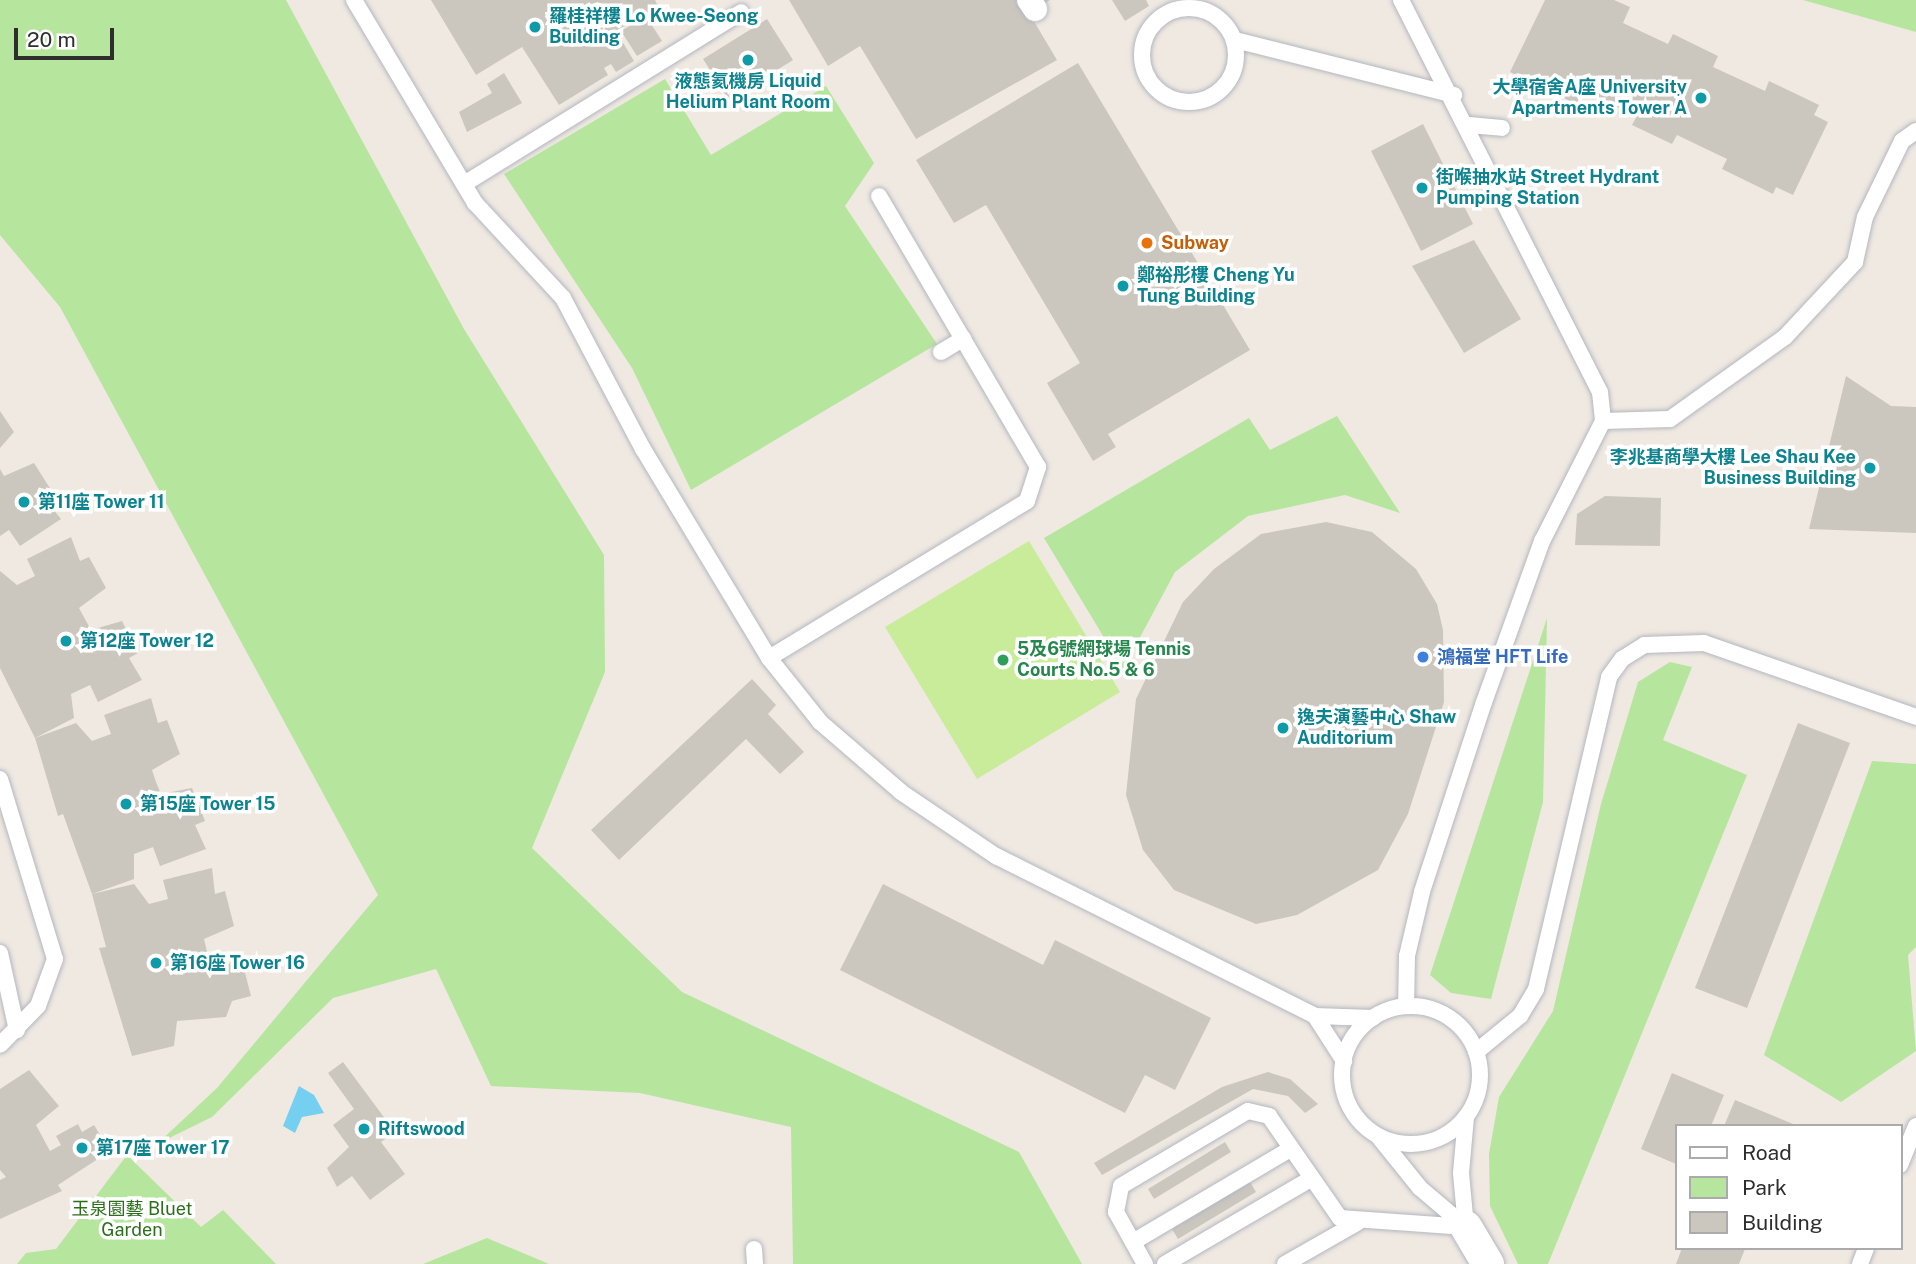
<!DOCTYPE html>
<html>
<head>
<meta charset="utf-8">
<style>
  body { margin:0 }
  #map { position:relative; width:1916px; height:1264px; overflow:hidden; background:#efe9e1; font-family:"Public Sans","Noto Sans TC",sans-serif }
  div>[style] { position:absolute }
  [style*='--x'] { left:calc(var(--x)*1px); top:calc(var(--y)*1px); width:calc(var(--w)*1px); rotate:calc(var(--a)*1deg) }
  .green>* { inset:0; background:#b6e59e }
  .pitch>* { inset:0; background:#c9ec9a }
  .water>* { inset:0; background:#75cff0 }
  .building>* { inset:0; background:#cbc7bf }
  .roads { filter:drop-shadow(0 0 2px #b4b7c1) drop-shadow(0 0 2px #b4b7c1) }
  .service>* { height:16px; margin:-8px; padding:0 8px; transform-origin:8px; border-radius:8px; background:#fff }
  .service>.ring { margin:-8px; padding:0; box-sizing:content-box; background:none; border:16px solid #fff; border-radius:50% }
  .pedestrian>* { height:24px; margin:-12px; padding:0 12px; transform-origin:12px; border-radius:12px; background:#fff }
  .minor>* { height:32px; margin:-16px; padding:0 16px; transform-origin:16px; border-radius:16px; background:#fff }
  .dots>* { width:19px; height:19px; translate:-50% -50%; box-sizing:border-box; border:4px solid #fff; border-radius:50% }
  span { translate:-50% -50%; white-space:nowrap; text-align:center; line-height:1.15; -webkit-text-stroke:7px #fff; paint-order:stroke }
  .culture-label { font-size:18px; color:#0d838f; font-weight:700 }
  .left { translate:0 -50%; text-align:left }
  .right { translate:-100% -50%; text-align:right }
  .food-label { font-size:18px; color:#c56008; font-weight:700 }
  .leisure-label { font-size:18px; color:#27864d; font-weight:700 }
  .shop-label { font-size:18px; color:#366cbe; font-weight:700 }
  .park-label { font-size:18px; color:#2c6e1b }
  .legend { position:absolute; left:1675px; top:1124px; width:228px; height:126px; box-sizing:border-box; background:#fff; border:2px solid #ababab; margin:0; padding:9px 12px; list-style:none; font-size:21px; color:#2e2e2e }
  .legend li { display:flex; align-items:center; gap:14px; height:35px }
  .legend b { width:35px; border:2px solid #ababab }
  .scale { position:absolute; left:14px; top:28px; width:100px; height:32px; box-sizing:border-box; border:4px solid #2e2e2e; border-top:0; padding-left:9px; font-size:21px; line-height:24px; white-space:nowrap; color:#2e2e2e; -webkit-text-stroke:5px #fff; paint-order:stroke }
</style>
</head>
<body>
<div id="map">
  <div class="green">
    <i style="clip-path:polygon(0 0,286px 0,464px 329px,604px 555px,605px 672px,532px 848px,682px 992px,1019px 1152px,1082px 1264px,793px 1264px,791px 1127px,640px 1093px,491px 1086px,436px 969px,333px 998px,212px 1117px,157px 1144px,217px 1088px,378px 895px,60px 307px,0 235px)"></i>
    <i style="clip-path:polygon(1803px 0,1916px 0,1916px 32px)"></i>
    <i style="clip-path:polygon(665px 79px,711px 155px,826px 86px,874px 163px,845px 206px,937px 344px,691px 490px,632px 368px,504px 174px)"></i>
    <i style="clip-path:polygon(1337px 416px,1400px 513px,1345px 495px,1248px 516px,1175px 572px,1123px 669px,1044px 538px,1249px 418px,1270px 450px)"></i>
    <i style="clip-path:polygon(1547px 618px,1543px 802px,1491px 999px,1451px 993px,1430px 975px)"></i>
    <i style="clip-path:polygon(1670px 662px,1692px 667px,1663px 740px,1747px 775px,1548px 1264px,1518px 1264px,1490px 1206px,1489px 1154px,1499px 1097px,1553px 1011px,1601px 804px,1638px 682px)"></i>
    <i style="clip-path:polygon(1872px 761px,1916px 764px,1916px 947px,1908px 955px,1916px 1051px,1841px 1102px,1764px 1055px)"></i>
    <i style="clip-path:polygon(127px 1155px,201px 1227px,223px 1210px,276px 1264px,17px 1264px,26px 1253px,56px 1249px)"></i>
    <i style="clip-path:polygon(487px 1238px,549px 1264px,423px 1264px)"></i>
  </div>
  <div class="pitch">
    <i style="clip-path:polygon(1029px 541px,1120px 692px,977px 779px,885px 627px)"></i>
  </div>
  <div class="water">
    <i style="clip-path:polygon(299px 1086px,314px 1095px,324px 1113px,302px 1117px,295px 1133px,283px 1126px)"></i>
  </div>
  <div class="building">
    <i style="clip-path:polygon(431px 0,655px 0,658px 6px,616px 31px,634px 61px,616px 72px,611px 64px,604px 68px,608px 75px,559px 105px,522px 47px,476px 75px)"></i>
    <i style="clip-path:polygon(789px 0,1050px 0,1029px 13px,1057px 60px,916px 139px,860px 46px,828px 66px)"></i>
    <i style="clip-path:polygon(1112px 0,1146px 0,1149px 6px,1125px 21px)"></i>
    <i style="clip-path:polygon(1545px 0,1614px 0,1630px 7px,1623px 23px,1668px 44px,1673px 34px,1718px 56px,1713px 67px,1765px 91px,1769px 81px,1819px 105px,1814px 115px,1828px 122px,1793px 195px,1776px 187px,1773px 194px,1722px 169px,1727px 159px,1677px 135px,1672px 144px,1632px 125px,1637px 116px,1583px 91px,1576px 104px,1510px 72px)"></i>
    <i style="clip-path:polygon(646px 16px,662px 41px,637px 56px,621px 31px)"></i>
    <i style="clip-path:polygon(767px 19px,793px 60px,729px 100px,703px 59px)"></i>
    <i style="clip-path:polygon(1078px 63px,1250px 350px,1108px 434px,1116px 447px,1093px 461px,1047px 383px,1080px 363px,986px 205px,954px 223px,916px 160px)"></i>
    <i style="clip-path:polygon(504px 73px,522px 103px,467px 132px,459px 112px,492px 93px,487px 84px)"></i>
    <i style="clip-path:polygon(1423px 124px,1473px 224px,1421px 251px,1371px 151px)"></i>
    <i style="clip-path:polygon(1474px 240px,1521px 319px,1464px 353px,1412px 266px)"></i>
    <i style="clip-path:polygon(1846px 376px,1891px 406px,1916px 407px,1916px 533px,1809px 529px)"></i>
    <i style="clip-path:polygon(0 411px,14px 432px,0 448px)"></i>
    <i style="clip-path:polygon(34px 463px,53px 493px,45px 499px,61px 519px,20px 546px,9px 530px,0 536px,0 469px,4px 476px)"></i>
    <i style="clip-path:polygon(1605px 496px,1661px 498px,1660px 546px,1575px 545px,1577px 514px)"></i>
    <i style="clip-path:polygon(1326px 522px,1372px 532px,1416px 569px,1437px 604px,1443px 630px,1444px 702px,1408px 814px,1378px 870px,1297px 915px,1256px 924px,1174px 890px,1143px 850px,1126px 795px,1136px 699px,1183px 602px,1214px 569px,1261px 534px)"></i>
    <i style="clip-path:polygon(71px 537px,80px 561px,89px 557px,106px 588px,79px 608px,91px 630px,122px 621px,138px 653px,129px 658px,142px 680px,98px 702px,90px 685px,71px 694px,74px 718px,35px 738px,0 668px,0 571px,17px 585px,35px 576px,27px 559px)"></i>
    <i style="clip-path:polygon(752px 679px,776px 705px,768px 714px,804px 752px,780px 774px,746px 739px,619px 860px,591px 830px)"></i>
    <i style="clip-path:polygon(151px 698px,158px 723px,167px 720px,180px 754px,152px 770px,156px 782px,161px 794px,192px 788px,205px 821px,195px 825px,206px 849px,160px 866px,153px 847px,134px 854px,134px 879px,92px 894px,134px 884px,149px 904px,168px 899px,163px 880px,212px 868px,215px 894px,225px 891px,234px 926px,204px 939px,210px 964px,242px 961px,251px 996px,232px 1001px,226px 1017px,177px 1021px,174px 1046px,132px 1056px,99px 948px,106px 947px,92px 894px,63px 814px,58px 816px,35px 738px,76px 723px,92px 741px,111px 734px,104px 715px)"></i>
    <i style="clip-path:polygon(1798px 723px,1850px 743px,1747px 1008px,1695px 988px)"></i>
    <i style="clip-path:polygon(883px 884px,1043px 965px,1055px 940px,1211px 1018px,1175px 1090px,1145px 1075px,1125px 1113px,840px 970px)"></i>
    <i style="clip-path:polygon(343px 1062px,395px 1132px,381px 1142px,405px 1174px,370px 1200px,352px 1176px,337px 1187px,327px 1168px,349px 1147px,333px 1125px,354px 1109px,328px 1073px)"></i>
    <i style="clip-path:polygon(29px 1070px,59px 1106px,36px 1125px,50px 1151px,61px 1145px,56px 1136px,78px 1124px,82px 1132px,94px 1125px,110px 1151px,58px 1185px,62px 1191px,0 1219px,0 1180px,6px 1177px,0 1170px,0 1089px)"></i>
    <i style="clip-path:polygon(1268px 1072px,1290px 1079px,1318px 1104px,1305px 1113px,1288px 1096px,1253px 1089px,1102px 1175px,1094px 1163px,1222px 1087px)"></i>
    <i style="clip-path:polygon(1672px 1073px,1724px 1095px,1711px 1126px,1676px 1126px,1676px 1164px,1641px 1149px)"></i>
    <i style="clip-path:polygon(1735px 1100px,1798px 1126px,1724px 1126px)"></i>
    <i style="clip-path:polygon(1225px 1142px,1231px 1152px,1154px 1199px,1148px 1189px)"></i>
    <i style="clip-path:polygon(1250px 1182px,1256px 1192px,1178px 1239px,1172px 1229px)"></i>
    <i style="clip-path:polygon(1682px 1248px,1743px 1248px,1745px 1249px,1739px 1264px,1676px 1264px)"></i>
  </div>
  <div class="roads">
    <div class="service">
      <i style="--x:354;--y:0;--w:236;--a:59.2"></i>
      <i style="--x:475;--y:203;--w:129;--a:47.2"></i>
      <i style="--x:563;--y:298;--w:171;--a:62.1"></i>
      <i style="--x:643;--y:449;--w:244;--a:58.9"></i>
      <i style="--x:769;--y:658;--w:82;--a:51.4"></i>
      <i style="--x:820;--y:722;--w:107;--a:40.8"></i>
      <i style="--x:901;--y:792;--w:115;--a:34"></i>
      <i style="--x:996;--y:856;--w:357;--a:26.6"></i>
      <i style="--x:1315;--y:1016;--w:58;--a:2"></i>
      <i style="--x:1401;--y:0;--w:440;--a:63.1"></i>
      <i style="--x:1600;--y:392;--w:29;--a:84"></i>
      <i style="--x:1603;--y:421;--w:135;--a:116.9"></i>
      <i style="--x:1542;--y:541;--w:171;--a:109.8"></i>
      <i style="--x:1484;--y:702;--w:200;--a:108.1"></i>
      <i style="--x:1422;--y:892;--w:66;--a:103.2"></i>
      <i style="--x:1407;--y:956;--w:50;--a:91.1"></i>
      <i class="ring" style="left:1142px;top:8px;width:78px;height:78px"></i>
      <i style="--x:1235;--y:40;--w:226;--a:14.1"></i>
      <i style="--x:1469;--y:125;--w:33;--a:5"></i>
      <i style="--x:464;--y:184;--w:326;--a:-31.8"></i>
      <i style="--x:941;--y:352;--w:26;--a:-31"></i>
      <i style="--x:1603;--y:421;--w:67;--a:-1.7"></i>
      <i style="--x:1670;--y:419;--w:141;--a:-35.5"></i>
      <i style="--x:1785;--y:337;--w:103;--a:-47"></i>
      <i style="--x:1855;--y:262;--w:46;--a:-77.5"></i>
      <i style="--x:1865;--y:217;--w:85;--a:-64"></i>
      <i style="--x:1902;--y:141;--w:17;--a:-36"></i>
      <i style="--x:769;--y:658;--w:302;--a:-31.3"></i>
      <i style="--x:1027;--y:501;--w:36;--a:-72"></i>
      <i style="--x:1038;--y:467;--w:314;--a:-120.4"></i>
      <i style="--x:0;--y:779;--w:188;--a:73"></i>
      <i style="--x:55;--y:959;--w:50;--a:109.9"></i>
      <i style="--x:38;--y:1006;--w:54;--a:134.3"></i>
      <i style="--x:0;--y:953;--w:79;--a:77.6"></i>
      <i class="ring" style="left:1342px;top:1006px;width:122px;height:122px"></i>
      <i style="--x:1315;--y:1016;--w:54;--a:57.2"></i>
      <i style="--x:1476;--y:1052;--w:57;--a:-39.3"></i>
      <i style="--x:1520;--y:1016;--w:31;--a:-59"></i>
      <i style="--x:1536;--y:989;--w:320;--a:-76.8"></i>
      <i style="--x:1609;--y:677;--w:22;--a:-54"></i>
      <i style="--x:1622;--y:659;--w:26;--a:-32"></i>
      <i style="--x:1644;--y:645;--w:60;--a:-1.9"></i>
      <i style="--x:1704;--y:643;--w:225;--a:19.2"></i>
      <i style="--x:1378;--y:1136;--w:67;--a:51.1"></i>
      <i style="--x:1420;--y:1188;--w:60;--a:40.3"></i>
      <i style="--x:1900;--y:1165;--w:42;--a:-67.7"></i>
      <i style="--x:1466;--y:1227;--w:54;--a:-95.3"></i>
      <i style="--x:1461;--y:1173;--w:56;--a:-84.9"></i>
      <i style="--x:1133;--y:1242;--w:182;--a:-30.6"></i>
      <i style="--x:754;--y:1249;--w:15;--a:86"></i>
      <i style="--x:1145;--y:1264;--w:60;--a:-119.1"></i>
      <i style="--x:1116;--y:1212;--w:26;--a:-79"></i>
      <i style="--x:1121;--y:1186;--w:147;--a:-30.6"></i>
      <i style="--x:1248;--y:1111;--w:22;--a:13"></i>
      <i style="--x:1269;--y:1116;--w:124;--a:55.2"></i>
      <i style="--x:1340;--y:1218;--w:126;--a:4.1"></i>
      <i style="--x:1165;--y:1264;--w:167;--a:-30.3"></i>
      <i style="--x:1285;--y:1264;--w:83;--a:-29.7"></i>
      <i style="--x:1860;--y:1264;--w:17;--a:-69"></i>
    </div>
    <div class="pedestrian">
      <i style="--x:1029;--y:0;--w:11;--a:56"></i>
    </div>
    <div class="minor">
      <i style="--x:1466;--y:1227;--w:43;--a:59.3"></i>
    </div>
  </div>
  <div class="dots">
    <i style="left:535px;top:27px;background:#0f9aa8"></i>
    <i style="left:748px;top:60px;background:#0f9aa8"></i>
    <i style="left:1701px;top:98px;background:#0f9aa8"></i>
    <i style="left:1422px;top:188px;background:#0f9aa8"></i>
    <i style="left:1147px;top:243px;background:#e8710a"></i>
    <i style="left:1123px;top:286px;background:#0f9aa8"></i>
    <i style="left:1870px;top:468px;background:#0f9aa8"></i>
    <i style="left:24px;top:502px;background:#0f9aa8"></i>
    <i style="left:66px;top:641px;background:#0f9aa8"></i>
    <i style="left:1423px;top:657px;background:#3f7fe0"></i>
    <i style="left:1003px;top:660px;background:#2e9e5b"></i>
    <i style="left:1283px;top:728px;background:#0f9aa8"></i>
    <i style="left:126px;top:804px;background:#0f9aa8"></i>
    <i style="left:156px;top:963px;background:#0f9aa8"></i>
    <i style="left:364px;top:1129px;background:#0f9aa8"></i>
    <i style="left:82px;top:1148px;background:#0f9aa8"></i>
  </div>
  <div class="culture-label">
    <span class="left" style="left:549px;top:27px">羅桂祥樓 Lo Kwee-Seong<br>Building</span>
    <span style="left:748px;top:92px">液態氦機房 Liquid<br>Helium Plant Room</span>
    <span class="right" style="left:1687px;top:98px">大學宿舍A座 University<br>Apartments Tower A</span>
    <span class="left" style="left:1436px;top:188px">街喉抽水站 Street Hydrant<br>Pumping Station</span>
    <span class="left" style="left:1137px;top:286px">鄭裕彤樓 Cheng Yu<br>Tung Building</span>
    <span class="right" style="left:1856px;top:468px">李兆基商學大樓 Lee Shau Kee<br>Business Building</span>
    <span class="left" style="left:38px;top:502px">第11座 Tower 11</span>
    <span class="left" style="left:80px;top:641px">第12座 Tower 12</span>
    <span class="left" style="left:1297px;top:728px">逸夫演藝中心 Shaw<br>Auditorium</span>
    <span class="left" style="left:140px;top:804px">第15座 Tower 15</span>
    <span class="left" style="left:170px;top:963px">第16座 Tower 16</span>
    <span class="left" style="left:378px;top:1129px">Riftswood</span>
    <span class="left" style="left:96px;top:1148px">第17座 Tower 17</span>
  </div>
  <div class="food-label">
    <span class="left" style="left:1161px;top:243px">Subway</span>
  </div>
  <div class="leisure-label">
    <span class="left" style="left:1017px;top:660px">5及6號網球場 Tennis<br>Courts No.5 &amp; 6</span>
  </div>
  <div class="shop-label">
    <span class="left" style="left:1437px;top:657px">鴻福堂 HFT Life</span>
  </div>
  <div class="park-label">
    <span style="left:132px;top:1220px">玉泉園藝 Bluet<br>Garden</span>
  </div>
  <ul class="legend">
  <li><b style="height:9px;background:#fff"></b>Road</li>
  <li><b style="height:19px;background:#b6e59e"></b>Park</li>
  <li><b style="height:19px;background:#cbc7bf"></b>Building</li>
  </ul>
  <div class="scale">20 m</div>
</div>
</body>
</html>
